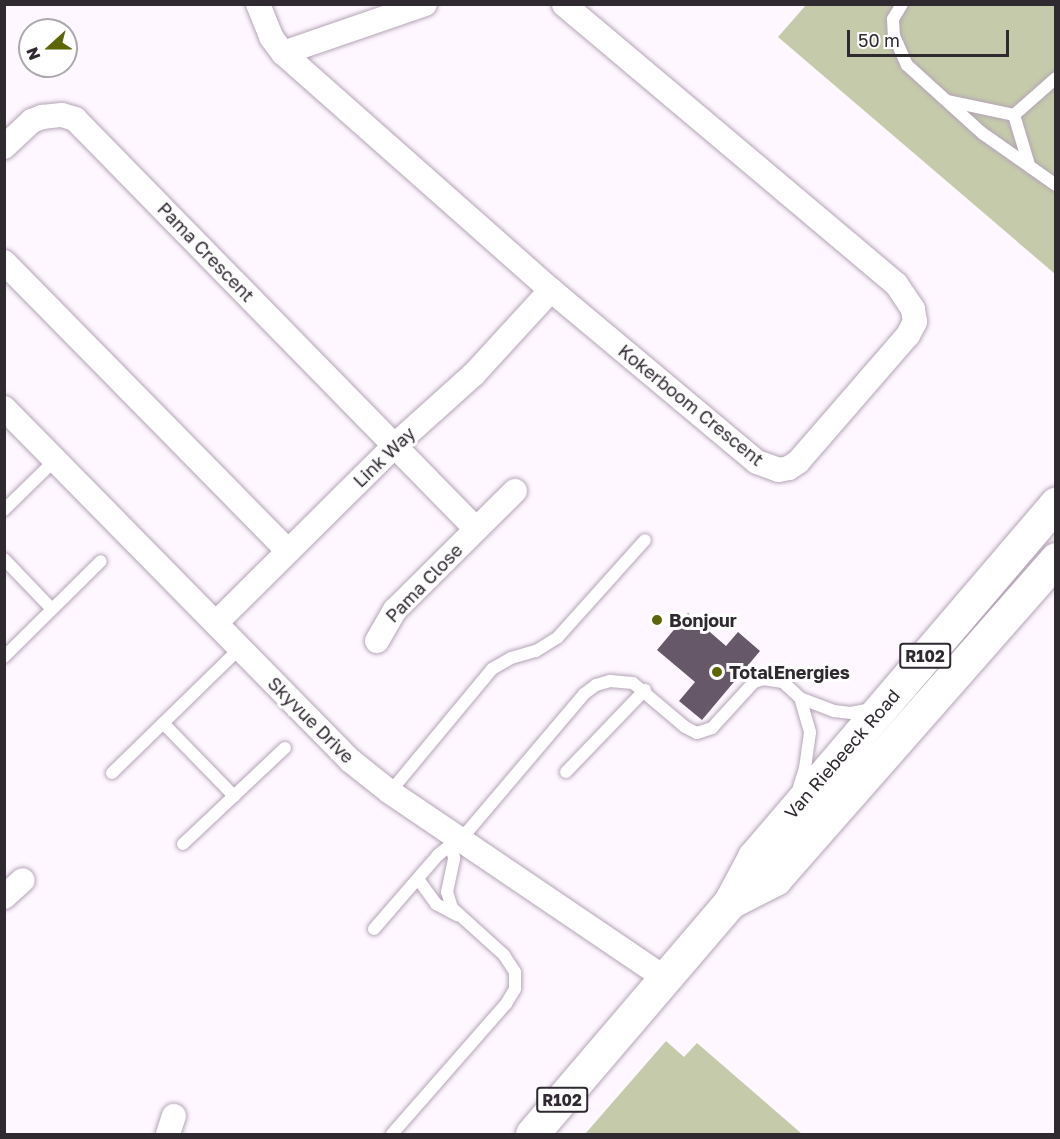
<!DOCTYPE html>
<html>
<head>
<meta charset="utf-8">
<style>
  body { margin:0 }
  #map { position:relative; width:1060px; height:1139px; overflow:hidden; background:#fef7ff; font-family:"Golos Text",sans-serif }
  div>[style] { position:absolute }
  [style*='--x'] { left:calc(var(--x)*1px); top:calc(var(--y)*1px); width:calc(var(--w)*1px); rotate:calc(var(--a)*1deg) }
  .green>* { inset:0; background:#c5cbaa }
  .building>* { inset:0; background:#665868 }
  .roads { filter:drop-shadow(0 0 2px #b4a4b6) drop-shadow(0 0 2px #b4a4b6) }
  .lane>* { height:12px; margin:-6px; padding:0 6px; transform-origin:6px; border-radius:6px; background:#fff }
  .street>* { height:24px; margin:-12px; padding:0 12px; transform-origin:12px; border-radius:12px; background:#fff }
  .primary>* { height:33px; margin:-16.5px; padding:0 16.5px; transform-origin:16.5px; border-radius:16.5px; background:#fff }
  .dots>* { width:16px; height:16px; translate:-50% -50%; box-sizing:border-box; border:3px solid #fff; border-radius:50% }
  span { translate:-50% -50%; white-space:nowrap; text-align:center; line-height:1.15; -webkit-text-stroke:6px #fff; paint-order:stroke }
  .shield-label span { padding:2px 4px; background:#fff; border:2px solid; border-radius:4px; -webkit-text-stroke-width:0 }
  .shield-label { font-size:16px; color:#2f2930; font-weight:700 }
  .street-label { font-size:18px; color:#2f2930 }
  .poi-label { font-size:18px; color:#2f2930; font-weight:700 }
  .left { translate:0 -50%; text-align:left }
  .frame { position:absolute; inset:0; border:6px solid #2f2930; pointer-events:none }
  .north { position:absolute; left:18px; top:18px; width:60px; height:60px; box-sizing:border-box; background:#fff; border:2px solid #aca9ac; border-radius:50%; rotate:249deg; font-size:16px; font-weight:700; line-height:24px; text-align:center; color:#2f2930 }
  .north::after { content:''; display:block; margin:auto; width:21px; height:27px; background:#5c6607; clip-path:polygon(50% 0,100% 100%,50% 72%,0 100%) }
  .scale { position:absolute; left:847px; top:30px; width:162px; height:27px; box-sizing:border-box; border:3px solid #2f2930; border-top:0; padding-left:8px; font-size:18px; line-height:21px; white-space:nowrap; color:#2f2930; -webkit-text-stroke:4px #fff; paint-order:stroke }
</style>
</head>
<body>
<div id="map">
  <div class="green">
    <i style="clip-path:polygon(806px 5px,1055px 5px,1055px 274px,778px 37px)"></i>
    <i style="clip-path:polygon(666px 1041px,684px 1057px,697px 1043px,802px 1134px,585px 1134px)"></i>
  </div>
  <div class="building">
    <i style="clip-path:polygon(688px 613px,726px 646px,738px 632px,760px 651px,702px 720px,679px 701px,695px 682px,657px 650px)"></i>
  </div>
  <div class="roads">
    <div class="lane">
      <i style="--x:902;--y:4;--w:17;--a:121"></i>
      <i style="--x:893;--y:19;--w:17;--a:87"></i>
      <i style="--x:894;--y:36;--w:32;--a:66"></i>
      <i style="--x:907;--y:65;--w:101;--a:42.2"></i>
      <i style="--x:982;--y:133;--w:90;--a:35.1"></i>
      <i style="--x:948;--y:101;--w:67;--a:12"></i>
      <i style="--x:1014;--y:115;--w:56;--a:-41.4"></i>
      <i style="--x:1014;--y:115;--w:52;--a:73.3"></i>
      <i style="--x:4;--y:510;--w:71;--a:-44.4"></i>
      <i style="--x:4;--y:559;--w:69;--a:46.2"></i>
      <i style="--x:4;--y:657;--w:136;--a:-44.7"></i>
      <i style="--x:163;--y:723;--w:102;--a:45.8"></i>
      <i style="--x:566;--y:772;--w:114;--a:-46.1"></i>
      <i style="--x:112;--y:773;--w:179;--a:-44.3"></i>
      <i style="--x:799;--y:787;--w:20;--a:-72"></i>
      <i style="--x:805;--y:768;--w:36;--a:-82"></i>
      <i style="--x:810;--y:732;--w:35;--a:-106"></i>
      <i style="--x:390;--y:792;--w:160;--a:-50.3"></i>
      <i style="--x:492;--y:669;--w:22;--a:-30"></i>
      <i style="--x:511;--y:658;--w:26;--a:-16"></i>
      <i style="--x:536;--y:651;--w:26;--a:-32"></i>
      <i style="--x:558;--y:637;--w:130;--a:-48.1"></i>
      <i style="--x:183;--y:844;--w:140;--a:-43.3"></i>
      <i style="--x:418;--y:879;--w:31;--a:54"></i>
      <i style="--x:436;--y:904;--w:24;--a:28"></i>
      <i style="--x:374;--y:929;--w:98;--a:-49.1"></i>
      <i style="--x:438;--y:855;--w:38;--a:-39"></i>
      <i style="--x:468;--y:831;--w:180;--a:-49.7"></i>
      <i style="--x:584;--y:694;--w:15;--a:-37"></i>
      <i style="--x:596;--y:685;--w:15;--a:-16"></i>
      <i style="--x:610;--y:681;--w:23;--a:5"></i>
      <i style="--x:633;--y:683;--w:68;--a:40.2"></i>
      <i style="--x:685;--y:727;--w:13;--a:27"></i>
      <i style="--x:697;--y:733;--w:16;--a:-18"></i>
      <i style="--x:712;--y:728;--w:62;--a:-47.6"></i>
      <i style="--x:754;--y:682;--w:9;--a:-18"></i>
      <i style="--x:763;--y:679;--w:20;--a:9"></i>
      <i style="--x:783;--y:682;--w:23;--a:43"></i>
      <i style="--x:800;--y:698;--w:36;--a:21"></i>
      <i style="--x:834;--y:711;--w:17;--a:7"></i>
      <i style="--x:851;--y:713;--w:21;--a:-11"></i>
      <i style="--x:392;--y:1134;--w:173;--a:-48.8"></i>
      <i style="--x:506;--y:1004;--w:17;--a:-59"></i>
      <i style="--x:515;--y:989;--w:17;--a:-90"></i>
      <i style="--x:515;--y:972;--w:20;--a:-123"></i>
      <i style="--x:504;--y:955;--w:70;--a:-137.9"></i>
      <i style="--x:452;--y:908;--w:17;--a:-107"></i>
      <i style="--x:447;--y:892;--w:35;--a:-78"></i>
      <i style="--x:454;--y:858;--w:12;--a:-104"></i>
    </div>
    <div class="street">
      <i style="--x:258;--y:4;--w:35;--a:68"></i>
      <i style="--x:271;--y:37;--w:20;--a:53"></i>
      <i style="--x:283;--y:53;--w:358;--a:41.5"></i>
      <i style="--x:551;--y:290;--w:268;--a:39.9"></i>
      <i style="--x:757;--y:462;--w:23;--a:20"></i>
      <i style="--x:779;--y:470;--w:10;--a:-11"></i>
      <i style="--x:789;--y:468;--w:11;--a:-34"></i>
      <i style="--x:798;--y:462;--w:168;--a:-49.1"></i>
      <i style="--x:908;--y:335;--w:15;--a:-62"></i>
      <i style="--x:915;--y:322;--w:13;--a:-99"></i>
      <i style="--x:913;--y:309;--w:30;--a:-124"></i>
      <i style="--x:896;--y:284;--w:434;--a:-139.9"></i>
      <i style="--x:283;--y:53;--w:150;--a:-19"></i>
      <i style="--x:4;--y:147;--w:38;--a:-43"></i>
      <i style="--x:32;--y:121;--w:11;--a:-22"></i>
      <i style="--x:42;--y:117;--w:20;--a:-6"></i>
      <i style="--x:62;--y:115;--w:14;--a:17"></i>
      <i style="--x:75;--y:119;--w:573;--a:45.64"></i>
      <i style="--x:4;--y:262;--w:405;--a:45.5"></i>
      <i style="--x:4;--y:408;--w:495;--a:45.5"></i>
      <i style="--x:351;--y:761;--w:50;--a:38.5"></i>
      <i style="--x:390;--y:792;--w:330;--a:34.1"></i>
      <i style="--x:216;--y:623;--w:251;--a:-44.8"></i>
      <i style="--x:394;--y:446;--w:108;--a:-42"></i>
      <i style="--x:474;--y:374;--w:114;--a:-47.5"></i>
      <i style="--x:377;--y:641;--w:36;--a:-60"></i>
      <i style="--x:395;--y:610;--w:169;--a:-44.8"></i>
      <i style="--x:4;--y:897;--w:25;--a:-42"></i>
      <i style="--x:168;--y:1134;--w:19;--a:-72"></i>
    </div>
    <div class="primary">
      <i style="--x:730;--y:902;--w:51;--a:-27.1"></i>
      <i style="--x:775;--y:879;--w:426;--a:-48.7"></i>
      <i style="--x:532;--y:1134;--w:305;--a:-49.5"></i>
      <i style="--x:730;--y:902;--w:51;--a:-61.9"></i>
      <i style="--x:754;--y:857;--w:465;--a:-49.5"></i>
    </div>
  </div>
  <div class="dots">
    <i style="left:657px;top:620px;background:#5c6607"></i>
    <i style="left:717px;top:672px;background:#5c6607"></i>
  </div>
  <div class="shield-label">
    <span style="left:925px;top:656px">R102</span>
    <span style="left:562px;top:1100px">R102</span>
  </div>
  <div class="street-label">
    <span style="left:206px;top:252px;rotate:46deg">Pama Crescent</span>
    <span style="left:691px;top:405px;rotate:39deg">Kokerboom Crescent</span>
    <span style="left:384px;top:457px;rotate:-44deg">Link Way</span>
    <span style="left:424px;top:583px;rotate:-46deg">Pama Close</span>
    <span style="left:311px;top:720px;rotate:45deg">Skyvue Drive</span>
    <span style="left:842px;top:754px;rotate:-49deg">Van Riebeeck Road</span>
  </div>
  <div class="poi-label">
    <span class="left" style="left:669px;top:620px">Bonjour</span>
    <span class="left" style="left:729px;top:672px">TotalEnergies</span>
  </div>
  <div class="frame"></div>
  <div class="north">N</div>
  <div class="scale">50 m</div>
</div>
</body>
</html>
